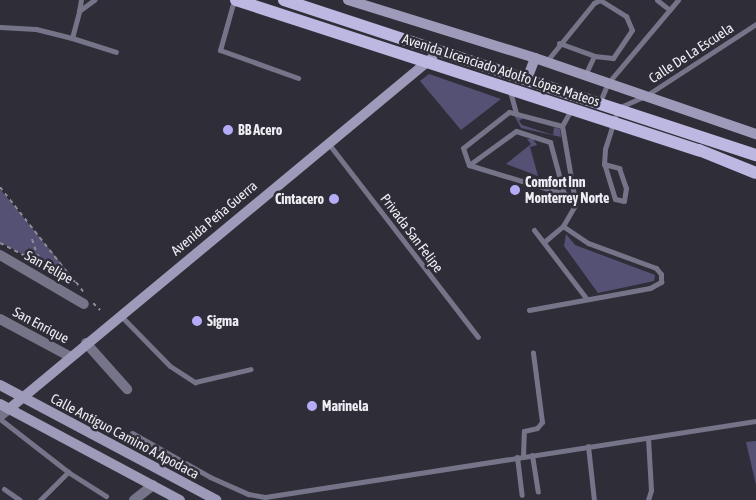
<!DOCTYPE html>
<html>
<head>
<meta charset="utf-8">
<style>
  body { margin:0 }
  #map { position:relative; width:756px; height:500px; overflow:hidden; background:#2f2e38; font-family:"Asap Condensed",sans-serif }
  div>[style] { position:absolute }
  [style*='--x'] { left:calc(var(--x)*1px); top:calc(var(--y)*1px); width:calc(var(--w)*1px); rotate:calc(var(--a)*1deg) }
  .green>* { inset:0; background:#555174 }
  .path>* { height:2px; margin-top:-1px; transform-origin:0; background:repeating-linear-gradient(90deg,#8e8d95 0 4px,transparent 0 8px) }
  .lane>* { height:5px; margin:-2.5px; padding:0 2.5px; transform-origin:2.5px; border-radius:2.5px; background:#767488 }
  .street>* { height:10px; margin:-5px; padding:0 5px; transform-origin:5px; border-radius:5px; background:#767488 }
  .secondary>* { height:10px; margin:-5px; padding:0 5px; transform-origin:5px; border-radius:5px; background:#9e9bba }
  .primary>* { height:12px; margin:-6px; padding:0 6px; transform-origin:6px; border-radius:6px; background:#bcb8e1 }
  .dots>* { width:14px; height:14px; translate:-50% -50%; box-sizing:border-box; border:2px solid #2f2e38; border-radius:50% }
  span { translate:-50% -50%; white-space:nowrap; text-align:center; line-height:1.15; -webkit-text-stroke:5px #2f2e38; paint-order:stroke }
  .street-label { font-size:14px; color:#ededf3 }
  .poi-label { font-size:14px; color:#ededf3; font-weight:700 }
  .left { translate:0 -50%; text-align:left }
  .right { translate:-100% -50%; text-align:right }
</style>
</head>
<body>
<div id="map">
  <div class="green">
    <i style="clip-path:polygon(429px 74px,501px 99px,461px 130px,420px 81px)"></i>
    <i style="clip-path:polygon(514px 115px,523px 118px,519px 121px,522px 125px,553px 135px,554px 127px,560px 129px,561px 137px,521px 128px)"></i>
    <i style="clip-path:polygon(527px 139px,533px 139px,537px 145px,530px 147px,538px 176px,506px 164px,531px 144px)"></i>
    <i style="clip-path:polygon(0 189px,79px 285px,0 242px)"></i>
    <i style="clip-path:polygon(566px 234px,575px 245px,655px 275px,654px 281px,598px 293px,564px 246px)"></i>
    <i style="clip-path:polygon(756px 441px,756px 485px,746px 442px)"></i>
  </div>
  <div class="path">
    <i style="--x:0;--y:187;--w:120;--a:51.8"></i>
    <i style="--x:32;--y:239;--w:16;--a:72"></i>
    <i style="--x:37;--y:254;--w:18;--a:56"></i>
    <i style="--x:0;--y:243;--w:85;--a:27.2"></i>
    <i style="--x:76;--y:282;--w:15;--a:53"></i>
    <i style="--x:93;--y:303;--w:10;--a:45"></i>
  </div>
  <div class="lane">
    <i style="--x:234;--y:0;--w:52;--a:105.6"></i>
    <i style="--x:220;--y:50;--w:83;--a:19.7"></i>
    <i style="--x:657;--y:0;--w:16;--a:38"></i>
    <i style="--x:79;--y:11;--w:11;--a:-80"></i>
    <i style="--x:0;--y:27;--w:36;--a:3"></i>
    <i style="--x:36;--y:29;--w:37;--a:14"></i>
    <i style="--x:72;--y:38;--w:28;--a:-75"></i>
    <i style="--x:79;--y:11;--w:19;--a:-36"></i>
    <i style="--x:72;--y:38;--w:46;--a:17.7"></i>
    <i style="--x:559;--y:43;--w:37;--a:20"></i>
    <i style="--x:594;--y:56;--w:21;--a:115"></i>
    <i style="--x:546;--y:62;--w:76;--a:-50.9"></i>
    <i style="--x:594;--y:3;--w:7;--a:-27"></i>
    <i style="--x:600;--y:0;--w:31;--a:32"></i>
    <i style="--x:626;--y:16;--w:15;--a:67"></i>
    <i style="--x:632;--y:30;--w:34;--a:124"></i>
    <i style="--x:613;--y:58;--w:19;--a:-174"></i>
    <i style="--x:510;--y:91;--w:23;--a:75"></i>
    <i style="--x:599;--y:104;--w:23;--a:-67"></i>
    <i style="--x:608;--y:83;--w:109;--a:-49.9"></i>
    <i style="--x:562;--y:126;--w:18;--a:-61"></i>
    <i style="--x:328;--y:143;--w:245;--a:52.3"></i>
    <i style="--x:604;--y:164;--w:16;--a:15"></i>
    <i style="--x:619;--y:168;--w:21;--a:71"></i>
    <i style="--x:626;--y:188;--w:13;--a:99"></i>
    <i style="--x:624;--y:201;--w:9;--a:-167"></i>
    <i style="--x:615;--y:199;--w:37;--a:-107"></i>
    <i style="--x:604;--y:164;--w:15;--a:-86"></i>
    <i style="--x:605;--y:149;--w:43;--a:-72.4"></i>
    <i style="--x:618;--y:108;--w:32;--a:-24"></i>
    <i style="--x:647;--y:95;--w:130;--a:-33.1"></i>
    <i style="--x:469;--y:165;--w:58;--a:-35.9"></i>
    <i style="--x:516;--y:131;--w:36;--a:18"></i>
    <i style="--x:550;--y:142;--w:54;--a:74.9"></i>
    <i style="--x:534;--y:230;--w:86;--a:52.6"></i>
    <i style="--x:544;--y:242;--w:25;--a:-40"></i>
    <i style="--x:563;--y:226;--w:24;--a:-60"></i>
    <i style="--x:575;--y:205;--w:4;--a:-90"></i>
    <i style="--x:575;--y:201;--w:76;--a:-99.8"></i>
    <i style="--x:562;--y:126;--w:55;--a:-165.2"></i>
    <i style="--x:509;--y:112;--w:58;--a:142"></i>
    <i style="--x:463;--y:148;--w:18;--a:71"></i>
    <i style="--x:469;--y:165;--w:110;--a:16.9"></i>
    <i style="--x:529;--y:310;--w:123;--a:-10.3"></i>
    <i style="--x:650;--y:288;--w:13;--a:-29"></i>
    <i style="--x:661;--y:282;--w:8;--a:-90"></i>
    <i style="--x:661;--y:274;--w:8;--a:-130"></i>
    <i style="--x:656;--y:268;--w:72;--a:-159.8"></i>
    <i style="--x:588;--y:243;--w:30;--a:-146"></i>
    <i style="--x:120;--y:315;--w:71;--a:45.6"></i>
    <i style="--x:170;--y:366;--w:30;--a:33"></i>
    <i style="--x:195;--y:382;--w:57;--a:-13.1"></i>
    <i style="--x:0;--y:419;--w:86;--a:37.9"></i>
    <i style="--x:68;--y:472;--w:45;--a:32.3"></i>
    <i style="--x:132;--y:433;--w:90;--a:29.4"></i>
    <i style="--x:210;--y:477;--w:42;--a:24.1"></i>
    <i style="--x:248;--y:494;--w:17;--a:10"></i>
    <i style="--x:265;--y:497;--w:497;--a:-8.8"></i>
    <i style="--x:588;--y:446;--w:54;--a:83.7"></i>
    <i style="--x:532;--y:455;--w:37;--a:81"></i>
    <i style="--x:523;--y:456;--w:25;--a:-88"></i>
    <i style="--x:524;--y:431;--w:13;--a:-13"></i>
    <i style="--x:537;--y:428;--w:8;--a:-50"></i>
    <i style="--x:542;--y:422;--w:70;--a:-97.4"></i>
    <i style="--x:517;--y:457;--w:38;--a:83"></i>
    <i style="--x:4;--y:489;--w:19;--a:35"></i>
    <i style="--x:40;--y:500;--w:40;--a:-45"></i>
    <i style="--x:648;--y:500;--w:10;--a:-73"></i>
    <i style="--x:651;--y:490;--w:52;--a:-93.3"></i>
  </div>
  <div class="street">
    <i style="--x:0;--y:255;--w:97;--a:30.3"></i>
    <i style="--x:0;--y:319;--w:78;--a:28.2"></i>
    <i style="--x:86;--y:343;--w:62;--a:48.3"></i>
    <i style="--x:0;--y:416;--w:11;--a:-38"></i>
    <i style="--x:134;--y:500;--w:24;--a:-38"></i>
  </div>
  <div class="secondary">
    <i style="--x:348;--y:0;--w:196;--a:17.2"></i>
    <i style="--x:535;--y:58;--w:234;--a:19"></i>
    <i style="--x:527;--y:79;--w:22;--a:-69"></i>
    <i style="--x:0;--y:385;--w:245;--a:28"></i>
    <i style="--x:0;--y:404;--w:204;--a:28.1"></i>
    <i style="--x:9;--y:409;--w:550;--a:-39.69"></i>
  </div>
  <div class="primary">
    <i style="--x:236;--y:0;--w:487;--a:18"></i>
    <i style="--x:699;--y:150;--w:61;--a:22"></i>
    <i style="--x:284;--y:0;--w:497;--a:18.2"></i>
  </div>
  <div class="dots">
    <i style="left:228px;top:130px;background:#b5acf8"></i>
    <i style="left:515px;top:190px;background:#b5acf8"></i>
    <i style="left:334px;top:199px;background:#b5acf8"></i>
    <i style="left:197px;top:321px;background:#b5acf8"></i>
    <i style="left:312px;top:406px;background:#b5acf8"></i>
  </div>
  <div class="street-label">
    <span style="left:691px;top:53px;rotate:-33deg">Calle De La Escuela</span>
    <span style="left:501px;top:70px;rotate:18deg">Avenida Licenciado Adolfo López Mateos</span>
    <span style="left:214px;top:218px;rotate:-40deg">Avenida Peña Guerra</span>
    <span style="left:412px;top:233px;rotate:53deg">Privada San Felipe</span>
    <span style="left:49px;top:267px;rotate:29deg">San Felipe</span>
    <span style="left:41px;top:325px;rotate:28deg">San Enrique</span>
    <span style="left:125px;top:436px;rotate:28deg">Calle Antiguo Camino A Apodaca</span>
  </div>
  <div class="poi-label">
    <span class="left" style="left:238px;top:130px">BB Acero</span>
    <span class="left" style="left:525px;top:190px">Comfort Inn<br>Monterrey Norte</span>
    <span class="right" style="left:324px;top:199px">Cintacero</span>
    <span class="left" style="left:207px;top:321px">Sigma</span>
    <span class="left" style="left:322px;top:406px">Marinela</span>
  </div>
</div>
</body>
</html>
